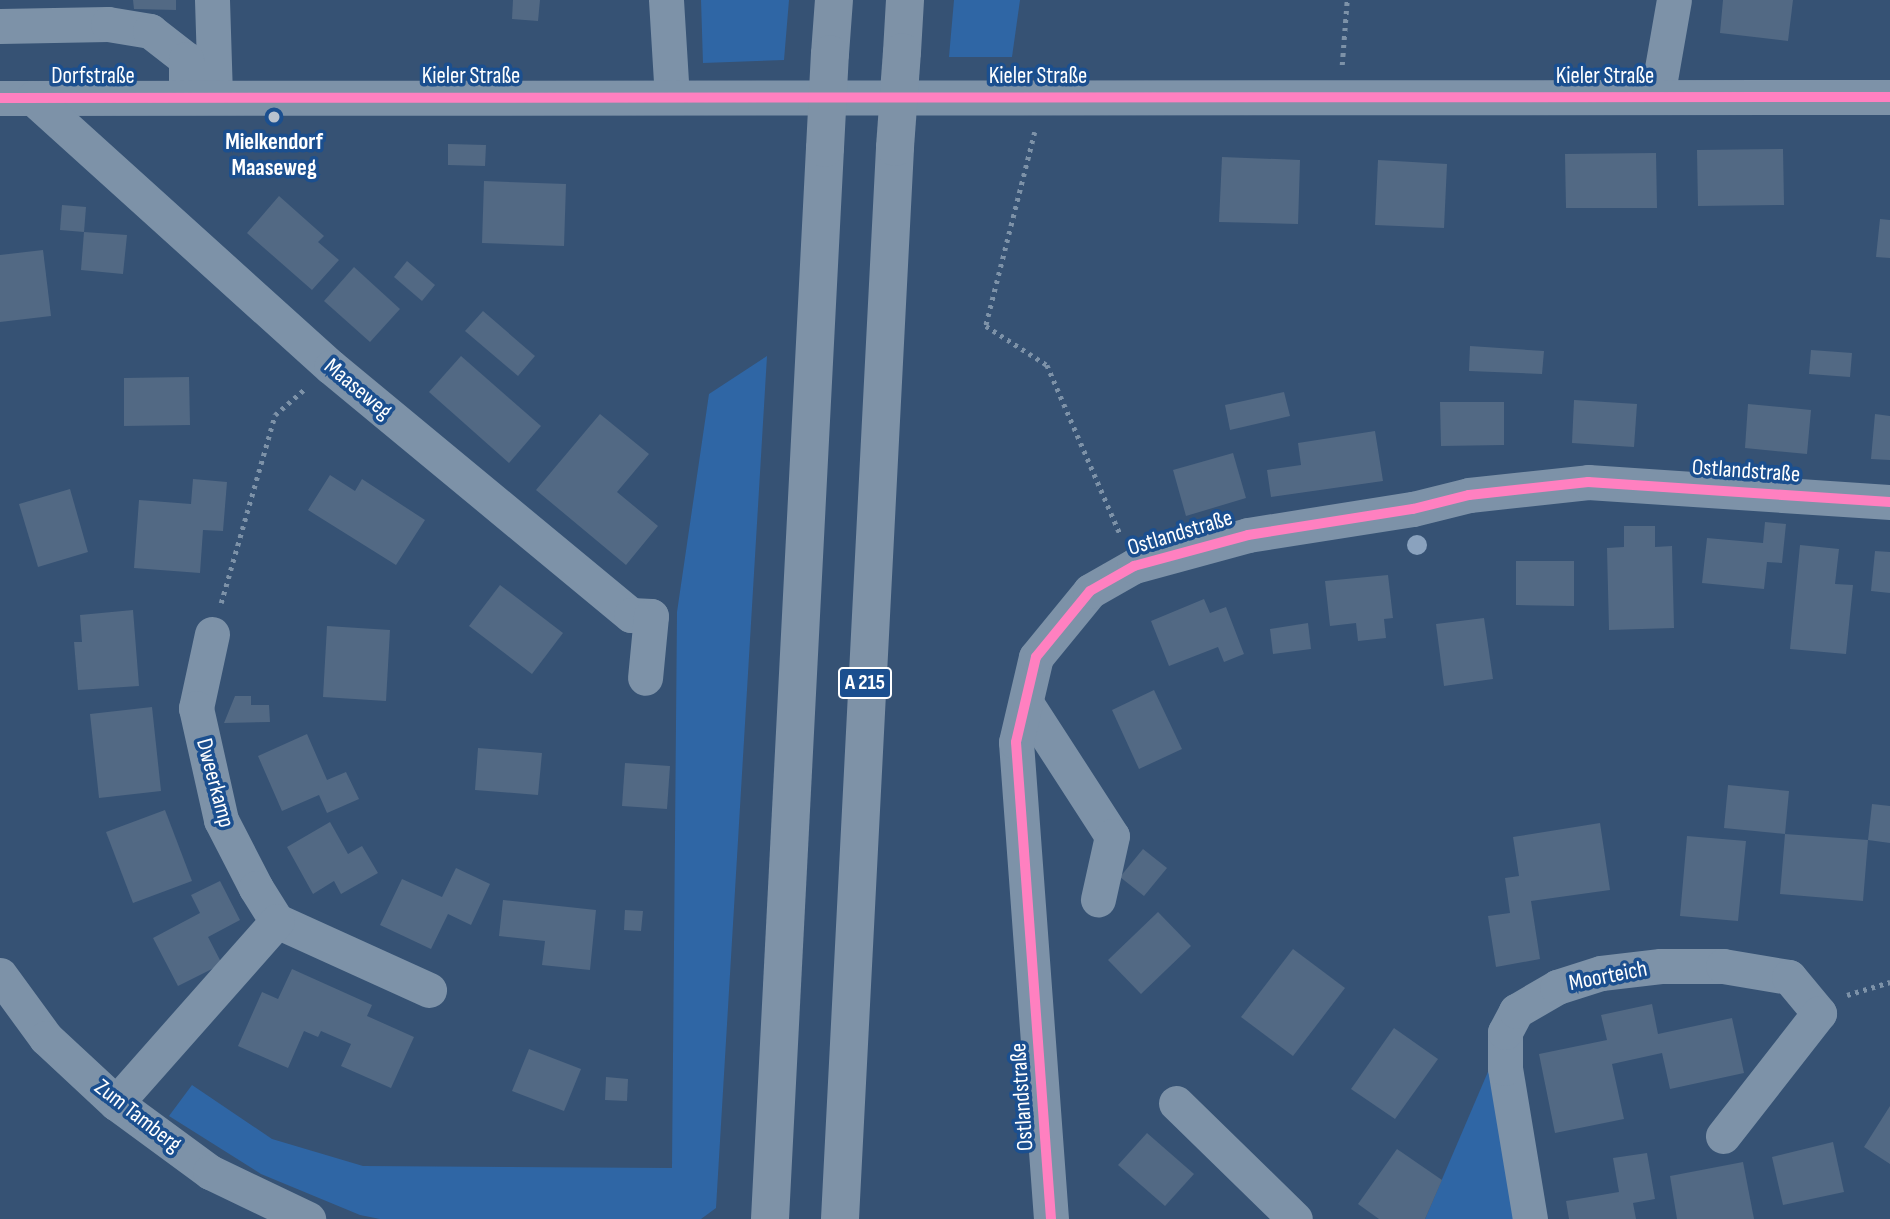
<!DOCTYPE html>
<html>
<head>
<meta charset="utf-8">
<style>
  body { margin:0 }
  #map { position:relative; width:1890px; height:1219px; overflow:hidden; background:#365274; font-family:"Sofia Sans Condensed",sans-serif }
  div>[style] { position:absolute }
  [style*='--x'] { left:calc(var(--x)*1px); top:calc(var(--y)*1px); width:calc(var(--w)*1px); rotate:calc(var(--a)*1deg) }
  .green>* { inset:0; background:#2f66a5 }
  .building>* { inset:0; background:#526984 }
  .path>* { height:4.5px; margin-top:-2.25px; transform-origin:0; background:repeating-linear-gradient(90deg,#7d92a8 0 3.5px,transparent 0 8.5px) }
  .minor>* { height:35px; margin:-17.5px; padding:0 17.5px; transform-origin:17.5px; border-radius:17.5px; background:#7d92a8 }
  .highway>* { height:38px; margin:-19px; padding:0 19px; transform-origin:19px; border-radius:19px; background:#7e92a7 }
  .highway-bridge>* { height:38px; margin:-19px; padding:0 19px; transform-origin:19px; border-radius:19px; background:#7e92a7 }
  .cycleway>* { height:10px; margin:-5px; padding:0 5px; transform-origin:5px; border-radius:5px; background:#ff80c0 }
  .trees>* { width:20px; height:20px; margin:-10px; border-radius:50%; background:#8aa2be }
  .dots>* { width:19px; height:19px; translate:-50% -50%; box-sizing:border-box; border:4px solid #1b4f8f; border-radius:50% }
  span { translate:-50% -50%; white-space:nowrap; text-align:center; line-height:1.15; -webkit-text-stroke:7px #1b4f8f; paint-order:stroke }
  .shield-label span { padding:2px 5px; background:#1b4f8f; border:2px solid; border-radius:5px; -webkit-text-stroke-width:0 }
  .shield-label { font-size:21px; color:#fff; font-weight:700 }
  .street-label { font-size:23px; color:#fff }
  .poi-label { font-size:23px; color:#fff; font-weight:700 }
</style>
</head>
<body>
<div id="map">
  <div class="green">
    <i style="clip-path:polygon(701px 0,789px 0,784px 60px,703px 63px)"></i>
    <i style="clip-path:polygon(954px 0,1020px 0,1012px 57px,949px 57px)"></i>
    <i style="clip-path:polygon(767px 356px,716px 1208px,701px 1219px,380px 1219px,360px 1215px,261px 1174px,169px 1116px,192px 1085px,272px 1139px,363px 1166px,672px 1168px,677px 612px,709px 394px)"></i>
    <i style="clip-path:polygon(1505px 1032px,1530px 1219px,1425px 1219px)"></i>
  </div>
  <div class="building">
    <i style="clip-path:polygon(133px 0,176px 0,176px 10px,134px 9px)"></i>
    <i style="clip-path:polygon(513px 0,540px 0,538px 21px,512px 19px)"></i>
    <i style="clip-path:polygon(1723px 0,1793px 0,1788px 41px,1720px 33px)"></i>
    <i style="clip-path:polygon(448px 144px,486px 145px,485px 166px,448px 165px)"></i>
    <i style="clip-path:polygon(1783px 149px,1784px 205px,1698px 206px,1697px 150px)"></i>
    <i style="clip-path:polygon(1656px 153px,1657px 208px,1566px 208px,1565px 154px)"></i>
    <i style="clip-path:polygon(1222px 157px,1300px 160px,1298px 224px,1219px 222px)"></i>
    <i style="clip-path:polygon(1378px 160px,1447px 164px,1444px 228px,1375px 225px)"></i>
    <i style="clip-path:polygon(484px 181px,566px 184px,564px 246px,482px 243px)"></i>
    <i style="clip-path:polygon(279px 196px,324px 236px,318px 242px,339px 260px,312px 290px,247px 233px)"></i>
    <i style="clip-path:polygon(62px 205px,86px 207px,84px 232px,60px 230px)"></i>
    <i style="clip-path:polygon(1880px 219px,1890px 220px,1890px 258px,1876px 257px)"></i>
    <i style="clip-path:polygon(84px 232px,127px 235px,123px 274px,81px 270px)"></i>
    <i style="clip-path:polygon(43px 250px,51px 316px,0 322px,0 255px)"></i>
    <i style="clip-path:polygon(407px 261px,435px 285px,422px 301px,394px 277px)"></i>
    <i style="clip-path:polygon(354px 267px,400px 309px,370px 342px,324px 301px)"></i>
    <i style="clip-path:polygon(483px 311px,535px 356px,518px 376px,465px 331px)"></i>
    <i style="clip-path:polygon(1470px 346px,1544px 351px,1542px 374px,1469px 371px)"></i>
    <i style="clip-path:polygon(1811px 350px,1852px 353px,1850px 377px,1809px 374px)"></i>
    <i style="clip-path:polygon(461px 356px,541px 426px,509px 463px,429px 392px)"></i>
    <i style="clip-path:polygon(189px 377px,190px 425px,124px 426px,124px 378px)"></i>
    <i style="clip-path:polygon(1284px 392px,1290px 416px,1230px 430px,1225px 405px)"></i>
    <i style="clip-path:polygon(1574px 400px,1637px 404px,1634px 447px,1572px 443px)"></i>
    <i style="clip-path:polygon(1440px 402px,1504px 402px,1504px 445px,1441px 446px)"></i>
    <i style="clip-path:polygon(1748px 404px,1811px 410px,1807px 454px,1745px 448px)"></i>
    <i style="clip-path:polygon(600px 414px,649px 454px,617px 492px,658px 526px,626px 565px,536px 490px)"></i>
    <i style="clip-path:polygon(1875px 414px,1890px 416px,1890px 460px,1871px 459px)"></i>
    <i style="clip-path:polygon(1375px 431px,1383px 481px,1271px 497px,1267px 470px,1301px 465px,1298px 443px)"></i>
    <i style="clip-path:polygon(1233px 453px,1246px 498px,1186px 516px,1173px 470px)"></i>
    <i style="clip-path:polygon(330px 475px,355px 491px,362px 479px,425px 520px,396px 565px,308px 510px)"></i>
    <i style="clip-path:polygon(193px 479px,227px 482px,223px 531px,203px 530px,200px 573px,134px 568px,139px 500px,191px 504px)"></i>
    <i style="clip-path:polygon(70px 489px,88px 552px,38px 567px,19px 504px)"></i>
    <i style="clip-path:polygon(1765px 522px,1786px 524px,1782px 563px,1767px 562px,1764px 589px,1702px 583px,1707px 538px,1763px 543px)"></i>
    <i style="clip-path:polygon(1624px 526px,1655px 526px,1655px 547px,1672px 546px,1674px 628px,1609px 630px,1607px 548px,1624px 547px)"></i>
    <i style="clip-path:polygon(1800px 545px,1839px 549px,1835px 584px,1853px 585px,1846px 654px,1790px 649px)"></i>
    <i style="clip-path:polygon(1875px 551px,1890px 552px,1890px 593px,1871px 591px)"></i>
    <i style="clip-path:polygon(1516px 561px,1574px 561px,1574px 606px,1516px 605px)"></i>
    <i style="clip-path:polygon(1388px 575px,1393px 618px,1384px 619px,1386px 638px,1358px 641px,1356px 623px,1330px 626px,1325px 581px)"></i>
    <i style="clip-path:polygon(500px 585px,563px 633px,532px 674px,469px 626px)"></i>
    <i style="clip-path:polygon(1204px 599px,1210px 613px,1226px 607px,1244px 654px,1224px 662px,1218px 647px,1169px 666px,1151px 621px)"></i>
    <i style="clip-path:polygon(133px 610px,139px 686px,78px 690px,74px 642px,82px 642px,80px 615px)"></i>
    <i style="clip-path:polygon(1484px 618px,1493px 679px,1444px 686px,1436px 624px)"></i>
    <i style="clip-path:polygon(1308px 623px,1311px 649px,1273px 654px,1270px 629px)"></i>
    <i style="clip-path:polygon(327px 626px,390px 630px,386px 701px,323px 697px)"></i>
    <i style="clip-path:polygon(1154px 690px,1182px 749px,1139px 769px,1112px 710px)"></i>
    <i style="clip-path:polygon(235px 696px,251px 696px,251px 705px,269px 705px,270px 722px,224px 723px)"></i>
    <i style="clip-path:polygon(152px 707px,161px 791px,99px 798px,90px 714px)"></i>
    <i style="clip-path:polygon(307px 734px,327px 780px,346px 772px,359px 799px,327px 813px,319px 795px,282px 811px,258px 756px)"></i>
    <i style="clip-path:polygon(478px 748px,542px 753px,538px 795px,475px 790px)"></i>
    <i style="clip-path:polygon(625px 763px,670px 766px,667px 809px,622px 806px)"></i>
    <i style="clip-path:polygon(1728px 785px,1789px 791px,1785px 834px,1724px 828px)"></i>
    <i style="clip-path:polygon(1872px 804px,1890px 806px,1890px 843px,1868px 840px,1863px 901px,1780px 894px,1785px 834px,1868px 840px)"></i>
    <i style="clip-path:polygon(165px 810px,192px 881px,133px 903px,106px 832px)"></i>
    <i style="clip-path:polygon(330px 822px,348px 854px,362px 846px,378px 873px,341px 894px,334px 881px,313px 894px,287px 847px)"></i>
    <i style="clip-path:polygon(1600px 823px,1610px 890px,1531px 901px,1540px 959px,1496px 967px,1488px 916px,1510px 913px,1505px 878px,1519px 876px,1513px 837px)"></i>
    <i style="clip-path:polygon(1687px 836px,1746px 841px,1738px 921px,1680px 916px)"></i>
    <i style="clip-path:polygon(1143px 849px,1167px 868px,1144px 896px,1120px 877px)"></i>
    <i style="clip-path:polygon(456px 868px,490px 884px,471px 925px,448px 914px,431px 949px,380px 925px,402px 879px,442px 897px)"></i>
    <i style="clip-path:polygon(220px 881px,240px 920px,208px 937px,222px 964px,178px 986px,153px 938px,200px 913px,191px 895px)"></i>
    <i style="clip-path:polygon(503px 900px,596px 910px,590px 970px,542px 965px,545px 941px,499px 936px)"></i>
    <i style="clip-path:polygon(625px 910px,643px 911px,641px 931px,624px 930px)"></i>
    <i style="clip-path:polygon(1158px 912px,1191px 946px,1141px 994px,1108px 960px)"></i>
    <i style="clip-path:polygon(1293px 949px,1345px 988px,1293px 1056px,1241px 1017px)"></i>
    <i style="clip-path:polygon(292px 969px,372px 1005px,367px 1016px,414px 1037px,391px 1088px,341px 1066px,351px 1044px,321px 1031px,318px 1037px,304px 1031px,288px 1068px,238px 1046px,262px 992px,278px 999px)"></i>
    <i style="clip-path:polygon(1652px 1004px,1658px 1034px,1732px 1018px,1744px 1073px,1670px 1089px,1662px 1053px,1612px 1064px,1624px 1119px,1555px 1133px,1539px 1054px,1607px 1040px,1601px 1015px)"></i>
    <i style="clip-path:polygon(1394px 1028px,1438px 1059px,1395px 1119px,1351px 1089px)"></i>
    <i style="clip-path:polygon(529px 1049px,581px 1069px,564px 1111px,512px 1091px)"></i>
    <i style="clip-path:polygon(606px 1077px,628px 1079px,627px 1101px,605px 1100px)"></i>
    <i style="clip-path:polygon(1890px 1106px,1890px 1164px,1864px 1147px)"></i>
    <i style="clip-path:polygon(1147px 1133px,1194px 1174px,1165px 1206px,1118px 1165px)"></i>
    <i style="clip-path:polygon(1833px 1142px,1844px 1192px,1783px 1205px,1772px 1157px)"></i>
    <i style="clip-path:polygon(1397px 1149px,1442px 1180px,1425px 1219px,1379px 1219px,1358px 1204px)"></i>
    <i style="clip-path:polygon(1647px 1153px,1655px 1199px,1633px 1203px,1636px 1219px,1569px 1219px,1566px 1201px,1619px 1192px,1613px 1158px)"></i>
    <i style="clip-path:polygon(1743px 1162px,1754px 1219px,1677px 1219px,1670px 1176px)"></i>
  </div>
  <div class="path">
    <i style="--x:1342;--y:65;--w:65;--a:-85.6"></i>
    <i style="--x:1035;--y:132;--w:200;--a:104.2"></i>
    <i style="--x:986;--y:326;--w:72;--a:32.6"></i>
    <i style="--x:1047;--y:365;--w:184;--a:66.6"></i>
    <i style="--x:221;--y:603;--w:196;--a:-74"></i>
    <i style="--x:275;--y:415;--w:41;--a:-41.1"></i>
    <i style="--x:1847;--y:995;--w:45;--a:-16.8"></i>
  </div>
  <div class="minor">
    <i style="--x:212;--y:0;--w:97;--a:88.2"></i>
    <i style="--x:666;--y:0;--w:97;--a:86.5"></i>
    <i style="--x:0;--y:26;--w:108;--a:-1.1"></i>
    <i style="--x:108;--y:24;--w:43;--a:9.5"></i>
    <i style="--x:150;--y:31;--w:46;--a:37.9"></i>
    <i style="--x:186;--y:59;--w:38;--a:90"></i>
    <i style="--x:1657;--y:97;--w:98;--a:-80.1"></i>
    <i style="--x:0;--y:98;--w:1890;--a:-0.03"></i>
    <i style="--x:33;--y:98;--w:401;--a:42.1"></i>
    <i style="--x:331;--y:367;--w:389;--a:39.6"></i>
    <i style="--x:631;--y:615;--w:20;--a:3"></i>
    <i style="--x:651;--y:616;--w:62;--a:95.5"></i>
    <i style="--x:212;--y:634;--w:76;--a:102.2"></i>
    <i style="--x:196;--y:708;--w:115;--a:77.4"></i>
    <i style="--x:221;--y:820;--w:76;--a:62.8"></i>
    <i style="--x:256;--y:888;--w:39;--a:58"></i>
    <i style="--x:277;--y:921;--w:167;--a:24.4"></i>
    <i style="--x:1026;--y:703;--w:158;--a:57.1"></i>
    <i style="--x:1112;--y:836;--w:65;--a:102.5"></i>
    <i style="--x:0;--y:975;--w:78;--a:53.9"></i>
    <i style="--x:46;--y:1038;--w:96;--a:42.9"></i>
    <i style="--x:116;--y:1103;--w:117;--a:36.3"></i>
    <i style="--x:210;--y:1172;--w:109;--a:25.6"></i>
    <i style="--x:116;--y:1103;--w:243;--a:-48.5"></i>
    <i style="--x:1176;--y:1103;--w:166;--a:44.3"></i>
    <i style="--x:1051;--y:1219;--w:478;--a:-94.2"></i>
    <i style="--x:1016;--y:742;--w:87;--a:-76.8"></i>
    <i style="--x:1036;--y:657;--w:85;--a:-50.7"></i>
    <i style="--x:1090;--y:591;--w:51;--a:-29.6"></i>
    <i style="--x:1134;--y:566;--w:118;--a:-15.2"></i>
    <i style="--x:1248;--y:535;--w:167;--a:-9"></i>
    <i style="--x:1413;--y:509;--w:58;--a:-14"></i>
    <i style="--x:1469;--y:495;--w:120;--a:-6.2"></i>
    <i style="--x:1588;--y:482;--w:303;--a:3.8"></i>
    <i style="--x:1530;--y:1219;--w:153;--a:-99.4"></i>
    <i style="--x:1505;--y:1068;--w:36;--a:-90"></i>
    <i style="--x:1505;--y:1032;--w:24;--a:-62"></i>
    <i style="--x:1516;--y:1011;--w:48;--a:-30.3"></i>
    <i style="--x:1557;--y:987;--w:46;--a:-17.7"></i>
    <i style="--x:1601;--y:973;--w:60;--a:-6.7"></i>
    <i style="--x:1661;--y:966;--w:62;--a:0"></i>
    <i style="--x:1723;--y:966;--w:67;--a:9.5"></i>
    <i style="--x:1789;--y:977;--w:47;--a:50.2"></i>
    <i style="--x:1819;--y:1013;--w:156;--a:128"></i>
  </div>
  <div class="highway">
    <i style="--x:902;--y:52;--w:52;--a:-86.7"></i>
    <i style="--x:830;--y:54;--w:54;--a:-85.8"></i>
    <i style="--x:770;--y:1219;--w:1072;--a:-87.06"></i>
    <i style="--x:840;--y:1219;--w:1073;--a:-87.06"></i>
  </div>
  <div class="highway-bridge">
    <i style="--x:895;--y:147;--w:95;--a:-85.8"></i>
    <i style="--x:825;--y:148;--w:94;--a:-87"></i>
  </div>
  <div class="cycleway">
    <i style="--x:0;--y:98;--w:1890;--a:-0.03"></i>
    <i style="--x:1051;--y:1219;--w:478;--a:-94.2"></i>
    <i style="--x:1016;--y:742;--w:87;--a:-76.8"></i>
    <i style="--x:1036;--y:657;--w:85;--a:-50.7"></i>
    <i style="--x:1090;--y:591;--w:51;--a:-29.6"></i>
    <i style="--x:1134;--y:566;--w:118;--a:-15.2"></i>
    <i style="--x:1248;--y:535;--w:167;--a:-9"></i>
    <i style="--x:1413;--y:509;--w:58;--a:-14"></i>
    <i style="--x:1469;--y:495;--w:120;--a:-6.2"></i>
    <i style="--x:1588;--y:482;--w:303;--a:3.8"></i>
  </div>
  <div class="trees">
    <i style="left:1417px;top:545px"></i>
  </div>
  <div class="dots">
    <i style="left:274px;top:117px;background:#b9c2ce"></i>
  </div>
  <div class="shield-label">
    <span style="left:865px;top:683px">A 215</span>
  </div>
  <div class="street-label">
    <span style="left:93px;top:76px">Dorfstraße</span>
    <span style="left:471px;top:76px">Kieler Straße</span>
    <span style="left:1038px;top:76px">Kieler Straße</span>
    <span style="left:1605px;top:76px">Kieler Straße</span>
    <span style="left:358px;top:389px;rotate:40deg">Maaseweg</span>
    <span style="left:1746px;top:471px;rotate:4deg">Ostlandstraße</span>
    <span style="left:1180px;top:533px;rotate:-17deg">Ostlandstraße</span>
    <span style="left:215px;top:783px;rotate:75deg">Dweerkamp</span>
    <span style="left:1608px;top:976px;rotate:-11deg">Moorteich</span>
    <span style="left:1022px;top:1097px;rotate:-94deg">Ostlandstraße</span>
    <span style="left:138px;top:1116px;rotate:38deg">Zum Tamberg</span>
  </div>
  <div class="poi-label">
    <span style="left:274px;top:155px">Mielkendorf<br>Maaseweg</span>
  </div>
</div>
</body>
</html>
